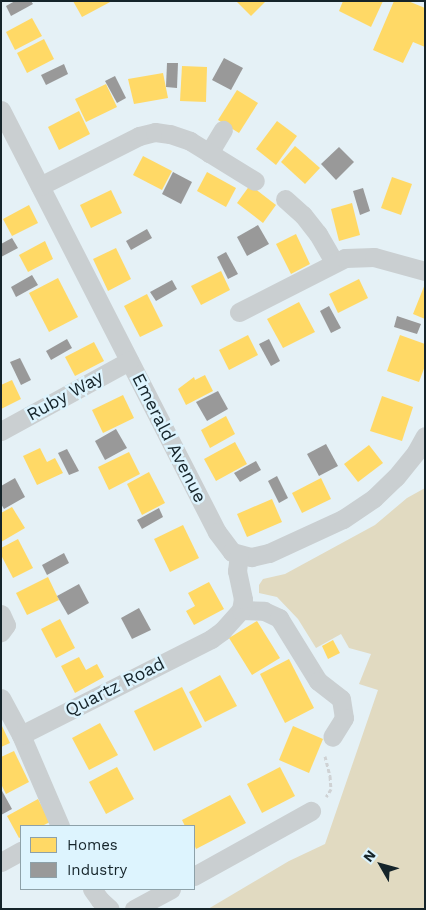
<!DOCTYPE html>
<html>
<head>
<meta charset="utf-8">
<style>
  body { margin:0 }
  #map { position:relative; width:426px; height:910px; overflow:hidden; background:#e5f1f6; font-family:"Work Sans",sans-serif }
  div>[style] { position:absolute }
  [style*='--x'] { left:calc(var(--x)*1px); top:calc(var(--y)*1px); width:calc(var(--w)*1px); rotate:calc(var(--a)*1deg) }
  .green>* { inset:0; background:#e1dac1 }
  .homes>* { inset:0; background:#ffd966 }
  .industry>* { inset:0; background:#999 }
  .path>* { height:3px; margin-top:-1.5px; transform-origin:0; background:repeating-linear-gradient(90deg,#cfd2d4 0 4px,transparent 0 6.5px) }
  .minor>* { height:19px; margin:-9.5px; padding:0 9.5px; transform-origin:9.5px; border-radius:9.5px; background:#cacfd1 }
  span { translate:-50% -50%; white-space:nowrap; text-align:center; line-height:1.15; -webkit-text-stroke:5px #ddf4fe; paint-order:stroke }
  .street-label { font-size:18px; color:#15242a }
  .frame { position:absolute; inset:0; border:2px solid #15242a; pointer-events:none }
  .legend { position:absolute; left:20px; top:825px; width:175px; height:65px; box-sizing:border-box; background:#ddf4fe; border:1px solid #8da1a9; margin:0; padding:6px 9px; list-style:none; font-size:15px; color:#15242a }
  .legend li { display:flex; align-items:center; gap:10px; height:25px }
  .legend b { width:25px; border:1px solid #8da1a9 }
  .north { position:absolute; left:356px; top:840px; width:50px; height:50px; -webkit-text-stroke:4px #ddf4fe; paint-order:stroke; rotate:308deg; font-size:14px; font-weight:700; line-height:20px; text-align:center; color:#15242a }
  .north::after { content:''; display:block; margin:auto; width:18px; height:22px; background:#15242a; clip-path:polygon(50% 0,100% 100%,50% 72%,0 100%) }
</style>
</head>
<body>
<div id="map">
  <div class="green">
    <i style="clip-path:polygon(425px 488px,425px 909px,208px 909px,289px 861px,325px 844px,378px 690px,359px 684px,371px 654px,349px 648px,341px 634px,316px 648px,298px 619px,277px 597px,259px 593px,259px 585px,263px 579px,285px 574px,375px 525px,407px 498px)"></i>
  </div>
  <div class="homes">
    <i style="clip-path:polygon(73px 1px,112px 1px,82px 17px)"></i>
    <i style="clip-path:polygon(236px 1px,266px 1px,251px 16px)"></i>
    <i style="clip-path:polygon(343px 1px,383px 1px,371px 27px,339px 11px)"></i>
    <i style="clip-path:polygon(394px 1px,408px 1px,425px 8px,425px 47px,413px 42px,403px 63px,373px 50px)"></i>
    <i style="clip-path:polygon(32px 18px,42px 36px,15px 50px,6px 32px)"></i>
    <i style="clip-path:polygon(44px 39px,54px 59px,27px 73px,17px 53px)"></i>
    <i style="clip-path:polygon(182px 66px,207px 67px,206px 102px,180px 101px)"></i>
    <i style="clip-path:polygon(163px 73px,168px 98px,134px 104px,128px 79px)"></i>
    <i style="clip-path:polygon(106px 84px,117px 107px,86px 122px,75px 99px)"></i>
    <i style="clip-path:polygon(237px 90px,258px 103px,239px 133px,218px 120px)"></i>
    <i style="clip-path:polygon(79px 111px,90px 134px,59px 150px,48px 127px)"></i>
    <i style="clip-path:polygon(277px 121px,297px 136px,276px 165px,256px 149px)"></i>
    <i style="clip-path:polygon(295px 146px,320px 168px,305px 184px,281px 162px)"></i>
    <i style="clip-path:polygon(143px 156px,172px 171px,162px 190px,133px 175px)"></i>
    <i style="clip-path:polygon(207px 172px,236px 188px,226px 207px,197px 191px)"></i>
    <i style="clip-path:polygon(392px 177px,412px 184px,401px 215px,381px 208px)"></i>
    <i style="clip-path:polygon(250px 185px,276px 205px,263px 223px,237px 203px)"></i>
    <i style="clip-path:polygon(111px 190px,122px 213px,91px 228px,80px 205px)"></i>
    <i style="clip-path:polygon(352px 203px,360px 235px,339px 241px,331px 209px)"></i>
    <i style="clip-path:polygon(29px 205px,38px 223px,12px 236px,3px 219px)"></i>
    <i style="clip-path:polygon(296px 234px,310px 264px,291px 274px,276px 244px)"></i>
    <i style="clip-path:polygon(45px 241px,53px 259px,28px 272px,19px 255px)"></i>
    <i style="clip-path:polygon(116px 248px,131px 279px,108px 291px,93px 259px)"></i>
    <i style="clip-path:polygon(221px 271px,230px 290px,201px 305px,191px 286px)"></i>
    <i style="clip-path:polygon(58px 278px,78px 317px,49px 332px,29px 293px)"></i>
    <i style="clip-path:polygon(359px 279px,368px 298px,338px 313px,329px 294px)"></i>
    <i style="clip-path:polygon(425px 284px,425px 319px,413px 314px)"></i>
    <i style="clip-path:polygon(147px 294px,163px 326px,140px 337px,124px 306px)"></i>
    <i style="clip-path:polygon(299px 302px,315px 332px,283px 348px,267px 319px)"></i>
    <i style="clip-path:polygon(248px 335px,258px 355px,229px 370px,219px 350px)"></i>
    <i style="clip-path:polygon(400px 335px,425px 344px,425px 366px,419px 382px,387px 371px)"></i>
    <i style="clip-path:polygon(94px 342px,104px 361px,75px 376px,65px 357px)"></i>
    <i style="clip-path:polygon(205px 375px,213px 391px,186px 405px,178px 389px,194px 377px,195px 380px)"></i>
    <i style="clip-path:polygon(12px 380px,21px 399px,1px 409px,1px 385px)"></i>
    <i style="clip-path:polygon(123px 395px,134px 418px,103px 433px,92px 410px)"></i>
    <i style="clip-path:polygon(382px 396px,413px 407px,402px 441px,370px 431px)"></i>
    <i style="clip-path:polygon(226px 416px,235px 434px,210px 448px,201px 430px)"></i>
    <i style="clip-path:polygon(235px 442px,247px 464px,216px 481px,204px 459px)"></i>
    <i style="clip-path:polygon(369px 445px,383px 463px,358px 482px,344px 464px)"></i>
    <i style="clip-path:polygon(40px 448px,47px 462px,55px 458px,63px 473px,37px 485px,23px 456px)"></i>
    <i style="clip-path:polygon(129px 452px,140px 474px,109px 490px,98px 467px)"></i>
    <i style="clip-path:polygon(149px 472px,165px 503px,142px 515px,127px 484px)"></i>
    <i style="clip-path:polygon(321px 478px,331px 499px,302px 513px,292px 493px)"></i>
    <i style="clip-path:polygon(272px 499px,282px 522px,247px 537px,237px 514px)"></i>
    <i style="clip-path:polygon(12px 507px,25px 528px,1px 542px,1px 513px)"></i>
    <i style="clip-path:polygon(183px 525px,199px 558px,170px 572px,154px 539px)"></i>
    <i style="clip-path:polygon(18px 539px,33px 568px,13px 578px,1px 555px,1px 548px)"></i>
    <i style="clip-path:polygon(48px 577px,59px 600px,27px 615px,16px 593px)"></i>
    <i style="clip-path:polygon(209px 582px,224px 609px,194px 625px,186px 611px,195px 606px,188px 593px)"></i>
    <i style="clip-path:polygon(60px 619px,75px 648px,56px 658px,41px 629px)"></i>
    <i style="clip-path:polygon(257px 621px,280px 658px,252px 675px,229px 638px)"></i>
    <i style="clip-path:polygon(333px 640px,340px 653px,328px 659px,322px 646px)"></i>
    <i style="clip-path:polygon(79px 657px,86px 670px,97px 664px,104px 677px,75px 693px,61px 666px)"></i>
    <i style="clip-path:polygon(289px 659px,314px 708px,285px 723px,260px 674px)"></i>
    <i style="clip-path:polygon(220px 675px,237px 706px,205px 722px,189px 692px)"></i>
    <i style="clip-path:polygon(182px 687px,202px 727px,154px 751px,134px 711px)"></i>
    <i style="clip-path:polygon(100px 723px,118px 755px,89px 770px,72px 738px)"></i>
    <i style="clip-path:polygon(1px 724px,10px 743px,1px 747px)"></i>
    <i style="clip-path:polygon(293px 726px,323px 739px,309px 773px,279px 760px)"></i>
    <i style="clip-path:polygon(14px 751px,29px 782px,6px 794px,1px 784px,1px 757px)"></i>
    <i style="clip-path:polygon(117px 767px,134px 799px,106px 814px,89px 782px)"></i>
    <i style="clip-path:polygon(280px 767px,295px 796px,262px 813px,247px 784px)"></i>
    <i style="clip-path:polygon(230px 795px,246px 823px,196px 849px,194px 844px,194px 826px,185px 826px,182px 820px)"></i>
    <i style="clip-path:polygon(38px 799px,50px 822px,42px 826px,21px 826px,21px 837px,19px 838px,7px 816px)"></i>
  </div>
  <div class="industry">
    <i style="clip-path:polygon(15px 1px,31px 1px,33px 4px,11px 16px,6px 6px)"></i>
    <i style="clip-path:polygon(224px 58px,243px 68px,231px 90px,212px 80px)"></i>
    <i style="clip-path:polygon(167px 63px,178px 63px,177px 88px,166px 87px)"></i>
    <i style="clip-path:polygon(64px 64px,68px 74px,46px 85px,41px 75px)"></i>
    <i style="clip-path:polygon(115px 76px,126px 98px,117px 103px,105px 81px)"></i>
    <i style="clip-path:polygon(339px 147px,354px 162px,336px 180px,321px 164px)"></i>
    <i style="clip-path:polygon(173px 172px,192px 182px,181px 204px,162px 194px)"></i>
    <i style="clip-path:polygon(363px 188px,370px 211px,360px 215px,353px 191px)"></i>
    <i style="clip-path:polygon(258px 225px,269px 244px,247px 256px,237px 237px)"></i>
    <i style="clip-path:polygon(147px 229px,152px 238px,131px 250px,126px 241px)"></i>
    <i style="clip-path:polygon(12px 238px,18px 248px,1px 257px,1px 244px)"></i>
    <i style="clip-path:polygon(226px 252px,238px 274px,228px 279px,217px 257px)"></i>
    <i style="clip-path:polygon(32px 275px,38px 285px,16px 297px,11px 287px)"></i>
    <i style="clip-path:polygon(172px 280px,177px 289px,156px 301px,150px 292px)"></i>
    <i style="clip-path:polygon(329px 306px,341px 328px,331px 333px,320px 311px)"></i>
    <i style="clip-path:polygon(397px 316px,421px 324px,417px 334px,394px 327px)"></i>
    <i style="clip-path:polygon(67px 339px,72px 348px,51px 360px,46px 351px)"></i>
    <i style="clip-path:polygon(269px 339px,280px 361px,271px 366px,259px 344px)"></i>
    <i style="clip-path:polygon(20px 358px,31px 380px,21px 385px,10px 362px)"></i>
    <i style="clip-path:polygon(218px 391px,228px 409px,207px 421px,196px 402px)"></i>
    <i style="clip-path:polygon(116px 429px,127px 448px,105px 460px,95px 441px)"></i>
    <i style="clip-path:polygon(326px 444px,338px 466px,319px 476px,307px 454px)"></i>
    <i style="clip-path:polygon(67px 449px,79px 471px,69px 475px,58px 453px)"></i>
    <i style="clip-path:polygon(256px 461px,261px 470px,240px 482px,234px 473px)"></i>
    <i style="clip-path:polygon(277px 476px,288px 498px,279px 503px,268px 481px)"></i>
    <i style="clip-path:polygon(15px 478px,25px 497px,4px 509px,1px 504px,1px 486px)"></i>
    <i style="clip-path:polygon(159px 508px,163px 517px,142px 529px,137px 520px)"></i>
    <i style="clip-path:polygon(64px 553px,69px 563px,47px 575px,42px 565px)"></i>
    <i style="clip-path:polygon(79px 584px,89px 603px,68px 615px,57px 596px)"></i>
    <i style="clip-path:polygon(139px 608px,151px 630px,132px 639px,121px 618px)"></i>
    <i style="clip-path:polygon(1px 789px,12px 809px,1px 815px)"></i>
  </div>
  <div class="path">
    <i style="--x:325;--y:756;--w:21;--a:76"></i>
    <i style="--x:330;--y:776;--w:13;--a:86"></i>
    <i style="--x:331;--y:789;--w:9;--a:122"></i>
  </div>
  <div class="minor">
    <i style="--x:1;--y:110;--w:474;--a:62.9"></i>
    <i style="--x:217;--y:532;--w:25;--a:53"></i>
    <i style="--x:232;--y:552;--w:20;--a:15"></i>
    <i style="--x:251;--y:557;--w:18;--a:-13"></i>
    <i style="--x:269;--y:553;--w:81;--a:-24.7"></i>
    <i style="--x:343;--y:519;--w:37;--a:-34"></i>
    <i style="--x:374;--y:498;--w:30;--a:-44"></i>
    <i style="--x:396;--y:477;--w:32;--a:-51"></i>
    <i style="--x:416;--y:452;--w:18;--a:-61"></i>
    <i style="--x:209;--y:153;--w:27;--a:-59"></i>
    <i style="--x:40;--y:186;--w:111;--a:-26.8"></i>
    <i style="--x:139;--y:136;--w:16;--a:-14"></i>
    <i style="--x:155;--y:132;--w:15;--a:8"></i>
    <i style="--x:170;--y:134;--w:21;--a:19"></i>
    <i style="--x:190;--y:141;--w:76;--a:31.6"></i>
    <i style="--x:285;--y:199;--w:24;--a:42"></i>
    <i style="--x:303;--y:215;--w:24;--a:52"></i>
    <i style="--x:318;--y:234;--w:32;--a:60"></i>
    <i style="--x:239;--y:312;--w:119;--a:-27"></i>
    <i style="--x:345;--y:258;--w:29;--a:-2"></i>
    <i style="--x:374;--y:257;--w:53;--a:15.4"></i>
    <i style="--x:1;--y:431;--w:146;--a:-28.7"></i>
    <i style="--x:241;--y:610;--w:23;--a:2"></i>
    <i style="--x:264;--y:611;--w:17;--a:25"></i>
    <i style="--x:279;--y:618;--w:74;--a:58.2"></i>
    <i style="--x:318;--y:681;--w:29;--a:38"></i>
    <i style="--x:341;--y:699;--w:19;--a:81"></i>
    <i style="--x:344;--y:718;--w:22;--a:122"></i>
    <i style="--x:1;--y:614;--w:12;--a:66"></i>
    <i style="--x:6;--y:625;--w:9;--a:126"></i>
    <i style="--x:1;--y:698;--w:42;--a:61.6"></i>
    <i style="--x:21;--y:735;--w:99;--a:66.8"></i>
    <i style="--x:21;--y:735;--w:213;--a:-26.8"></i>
    <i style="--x:211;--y:639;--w:14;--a:-36"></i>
    <i style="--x:222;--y:631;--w:28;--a:-48"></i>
    <i style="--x:241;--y:610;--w:11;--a:-80"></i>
    <i style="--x:243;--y:599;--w:29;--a:-102"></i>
    <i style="--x:237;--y:571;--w:16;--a:-83"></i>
    <i style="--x:1;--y:862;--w:23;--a:-29"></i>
    <i style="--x:194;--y:876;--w:134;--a:-29.1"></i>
    <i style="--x:92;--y:889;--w:14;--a:54"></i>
    <i style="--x:100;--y:900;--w:13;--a:42"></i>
    <i style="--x:134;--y:909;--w:42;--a:-28.4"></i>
  </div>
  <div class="street-label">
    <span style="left:65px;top:396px;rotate:-29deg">Ruby Way</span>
    <span style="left:169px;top:438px;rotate:63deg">Emerald Avenue</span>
    <span style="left:115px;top:687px;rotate:-27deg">Quartz Road</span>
  </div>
  <div class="frame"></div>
  <ul class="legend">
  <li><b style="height:14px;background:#ffd966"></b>Homes</li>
  <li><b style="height:14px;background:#999"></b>Industry</li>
  </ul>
  <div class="north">N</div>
</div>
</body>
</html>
